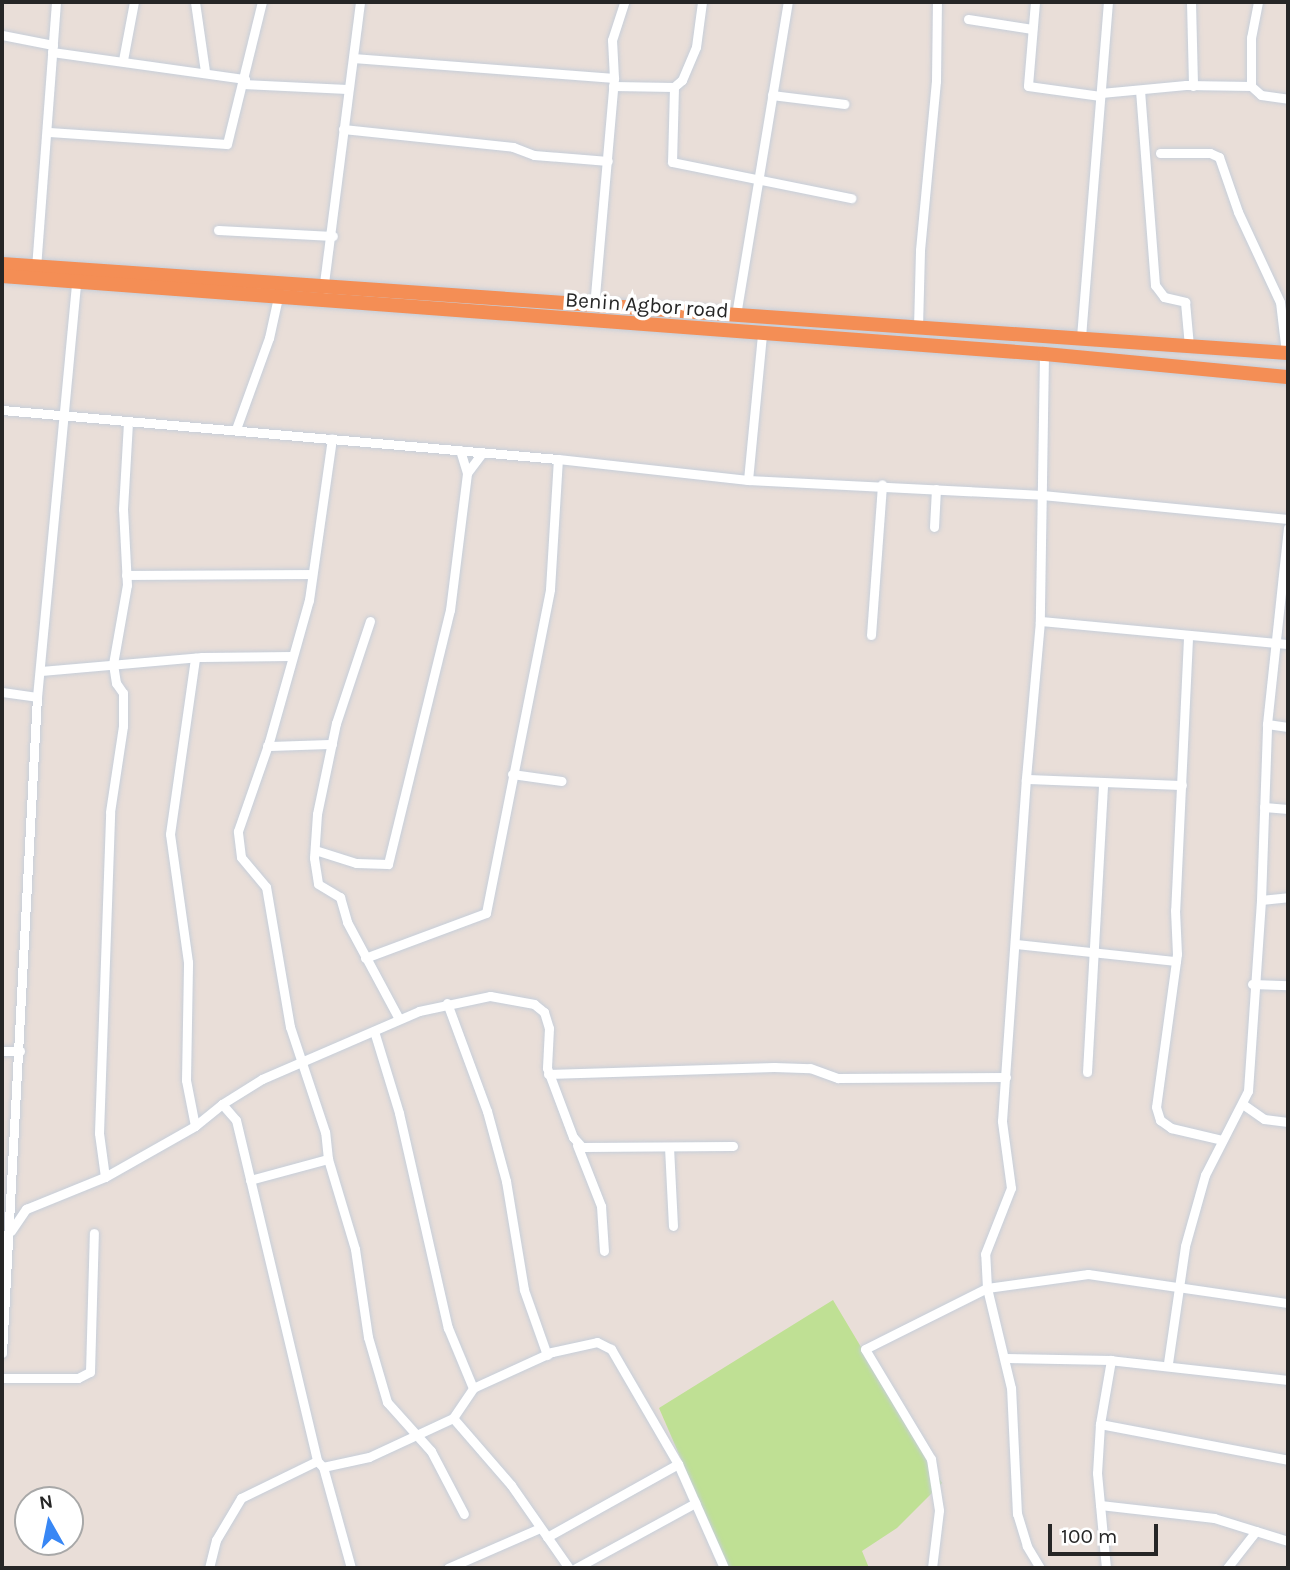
<!DOCTYPE html>
<html>
<head>
<meta charset="utf-8">
<style>
  body { margin:0 }
  #map { position:relative; width:1290px; height:1570px; overflow:hidden; background:#e9ded8; font-family:Karla,sans-serif }
  div>[style] { position:absolute }
  [style*='--x'] { left:calc(var(--x)*1px); top:calc(var(--y)*1px); width:calc(var(--w)*1px); rotate:calc(var(--a)*1deg) }
  .green>* { inset:0; background:#bfe094 }
  .roads { filter:drop-shadow(0 0 2px #c6ced9) drop-shadow(0 0 2px #c6ced9) }
  .minor>* { height:9px; margin:-4.5px; padding:0 4.5px; transform-origin:4.5px; border-radius:4.5px; background:#fff }
  .trunk>* { height:14px; margin:-7px; padding:0 7px; transform-origin:7px; border-radius:7px; background:#f48e55 }
  span { translate:-50% -50%; white-space:nowrap; text-align:center; line-height:1.15; -webkit-text-stroke:7px #fff; paint-order:stroke }
  .street-label { font-size:21px; color:#262626 }
  .frame { position:absolute; inset:0; border:4px solid #262626; pointer-events:none }
  .north { position:absolute; left:14px; top:1486px; width:70px; height:70px; box-sizing:border-box; background:#fff; border:2px solid #a8a8a8; border-radius:50%; rotate:351deg; font-size:19px; font-weight:700; line-height:28px; text-align:center; color:#262626 }
  .north::after { content:''; display:block; margin:auto; width:24px; height:32px; background:#3887f5; clip-path:polygon(50% 0,100% 100%,50% 72%,0 100%) }
  .scale { position:absolute; left:1048px; top:1524px; width:110px; height:32px; box-sizing:border-box; border:4px solid #262626; border-top:0; padding-left:9px; font-size:21px; line-height:24px; white-space:nowrap; color:#262626; -webkit-text-stroke:5px #fff; paint-order:stroke }
</style>
</head>
<body>
<div id="map">
  <div class="green">
    <i style="clip-path:polygon(833px 1300px,942px 1483px,897px 1528px,862px 1551px,869px 1568px,728px 1568px,659px 1408px)"></i>
  </div>
  <div class="roads">
    <div class="minor">
      <i style="--x:195;--y:2;--w:70;--a:81.8"></i>
      <i style="--x:702;--y:2;--w:45;--a:97.6"></i>
      <i style="--x:696;--y:47;--w:36;--a:113"></i>
      <i style="--x:682;--y:80;--w:11;--a:139"></i>
      <i style="--x:674;--y:87;--w:75;--a:91.5"></i>
      <i style="--x:672;--y:162;--w:183;--a:11.4"></i>
      <i style="--x:1035;--y:2;--w:84;--a:94.8"></i>
      <i style="--x:1028;--y:86;--w:73;--a:7.9"></i>
      <i style="--x:1191;--y:2;--w:84;--a:88.6"></i>
      <i style="--x:968;--y:19;--w:65;--a:8.9"></i>
      <i style="--x:2;--y:35;--w:52;--a:11.1"></i>
      <i style="--x:52;--y:52;--w:195;--a:8"></i>
      <i style="--x:353;--y:58;--w:262;--a:4.4"></i>
      <i style="--x:123;--y:60;--w:59;--a:-79.3"></i>
      <i style="--x:243;--y:84;--w:104;--a:2.8"></i>
      <i style="--x:613;--y:86;--w:61;--a:0.9"></i>
      <i style="--x:1251;--y:86;--w:13;--a:42"></i>
      <i style="--x:1261;--y:95;--w:27;--a:8"></i>
      <i style="--x:1140;--y:90;--w:196;--a:85.6"></i>
      <i style="--x:1155;--y:285;--w:15;--a:53"></i>
      <i style="--x:1164;--y:297;--w:22;--a:13"></i>
      <i style="--x:1185;--y:302;--w:44;--a:84.8"></i>
      <i style="--x:1101;--y:93;--w:85;--a:-5.4"></i>
      <i style="--x:1186;--y:85;--w:65;--a:0.9"></i>
      <i style="--x:1251;--y:86;--w:48;--a:-90"></i>
      <i style="--x:1251;--y:38;--w:37;--a:-79"></i>
      <i style="--x:772;--y:95;--w:73;--a:7.1"></i>
      <i style="--x:343;--y:129;--w:171;--a:6"></i>
      <i style="--x:513;--y:147;--w:22;--a:21"></i>
      <i style="--x:534;--y:155;--w:74;--a:4.6"></i>
      <i style="--x:49;--y:132;--w:178;--a:3.9"></i>
      <i style="--x:227;--y:144;--w:146;--a:-76.2"></i>
      <i style="--x:1160;--y:153;--w:50;--a:0"></i>
      <i style="--x:1210;--y:153;--w:10;--a:24"></i>
      <i style="--x:1219;--y:157;--w:58;--a:70.9"></i>
      <i style="--x:1238;--y:212;--w:99;--a:65"></i>
      <i style="--x:1280;--y:302;--w:50;--a:83.2"></i>
      <i style="--x:218;--y:230;--w:115;--a:3"></i>
      <i style="--x:36;--y:268;--w:267;--a:-85.7"></i>
      <i style="--x:323;--y:291;--w:291;--a:-82.7"></i>
      <i style="--x:594;--y:307;--w:230;--a:-85"></i>
      <i style="--x:614;--y:78;--w:38;--a:-93"></i>
      <i style="--x:612;--y:40;--w:40;--a:-72"></i>
      <i style="--x:736;--y:315;--w:317;--a:-80.6"></i>
      <i style="--x:918;--y:327;--w:77;--a:-88.5"></i>
      <i style="--x:920;--y:250;--w:170;--a:-84.6"></i>
      <i style="--x:936;--y:81;--w:79;--a:-89.3"></i>
      <i style="--x:1081;--y:337;--w:336;--a:-85.4"></i>
      <i style="--x:1044;--y:354;--w:267;--a:90.9"></i>
      <i style="--x:1040;--y:621;--w:249;--a:5.3"></i>
      <i style="--x:2;--y:410;--w:558;--a:5.04"></i>
      <i style="--x:558;--y:459;--w:191;--a:6.3"></i>
      <i style="--x:748;--y:480;--w:294;--a:2.9"></i>
      <i style="--x:1042;--y:495;--w:247;--a:5.6"></i>
      <i style="--x:236;--y:429;--w:97;--a:-70.1"></i>
      <i style="--x:269;--y:338;--w:42;--a:-77.6"></i>
      <i style="--x:467;--y:473;--w:26;--a:-53"></i>
      <i style="--x:748;--y:480;--w:146;--a:-84.5"></i>
      <i style="--x:934;--y:527;--w:38;--a:-87"></i>
      <i style="--x:126;--y:575;--w:186;--a:-0.3"></i>
      <i style="--x:370;--y:621;--w:108;--a:108.4"></i>
      <i style="--x:336;--y:723;--w:93;--a:101.8"></i>
      <i style="--x:317;--y:814;--w:44;--a:93.9"></i>
      <i style="--x:314;--y:858;--w:26;--a:81"></i>
      <i style="--x:318;--y:884;--w:26;--a:31"></i>
      <i style="--x:340;--y:897;--w:26;--a:74"></i>
      <i style="--x:347;--y:922;--w:110;--a:61.8"></i>
      <i style="--x:1040;--y:621;--w:159;--a:95.1"></i>
      <i style="--x:1026;--y:779;--w:156;--a:2.2"></i>
      <i style="--x:871;--y:635;--w:151;--a:-85.8"></i>
      <i style="--x:1188;--y:638;--w:272;--a:92.7"></i>
      <i style="--x:1175;--y:910;--w:44;--a:87.4"></i>
      <i style="--x:1177;--y:954;--w:154;--a:97.8"></i>
      <i style="--x:1156;--y:1107;--w:14;--a:73"></i>
      <i style="--x:1160;--y:1120;--w:14;--a:36"></i>
      <i style="--x:1171;--y:1128;--w:52;--a:13.2"></i>
      <i style="--x:41;--y:671;--w:162;--a:-5"></i>
      <i style="--x:202;--y:657;--w:90;--a:-0.6"></i>
      <i style="--x:2;--y:692;--w:35;--a:8"></i>
      <i style="--x:1267;--y:724;--w:21;--a:8"></i>
      <i style="--x:267;--y:746;--w:65;--a:-1.8"></i>
      <i style="--x:512;--y:774;--w:50;--a:8"></i>
      <i style="--x:1264;--y:807;--w:24;--a:5"></i>
      <i style="--x:315;--y:850;--w:43;--a:17.6"></i>
      <i style="--x:356;--y:863;--w:32;--a:2"></i>
      <i style="--x:388;--y:864;--w:261;--a:-76.3"></i>
      <i style="--x:450;--y:610;--w:138;--a:-82.9"></i>
      <i style="--x:467;--y:473;--w:24;--a:-107"></i>
      <i style="--x:1261;--y:900;--w:27;--a:-6"></i>
      <i style="--x:1016;--y:944;--w:161;--a:6.1"></i>
      <i style="--x:365;--y:958;--w:129;--a:-20.4"></i>
      <i style="--x:486;--y:913;--w:330;--a:-78.8"></i>
      <i style="--x:550;--y:589;--w:130;--a:-86.5"></i>
      <i style="--x:1252;--y:984;--w:36;--a:2"></i>
      <i style="--x:447;--y:1003;--w:115;--a:69.7"></i>
      <i style="--x:487;--y:1111;--w:73;--a:74.8"></i>
      <i style="--x:506;--y:1181;--w:110;--a:80.6"></i>
      <i style="--x:524;--y:1290;--w:69;--a:70.5"></i>
      <i style="--x:374;--y:1031;--w:86;--a:73"></i>
      <i style="--x:399;--y:1113;--w:221;--a:77.2"></i>
      <i style="--x:448;--y:1328;--w:65;--a:67.4"></i>
      <i style="--x:2;--y:1051;--w:18;--a:0"></i>
      <i style="--x:1087;--y:1072;--w:289;--a:-86.8"></i>
      <i style="--x:548;--y:1074;--w:226;--a:-1.8"></i>
      <i style="--x:774;--y:1067;--w:36;--a:2"></i>
      <i style="--x:810;--y:1068;--w:30;--a:20"></i>
      <i style="--x:838;--y:1078;--w:168;--a:-0.3"></i>
      <i style="--x:222;--y:1104;--w:47;--a:-32"></i>
      <i style="--x:262;--y:1079;--w:171;--a:-23.4"></i>
      <i style="--x:419;--y:1011;--w:73;--a:-11.9"></i>
      <i style="--x:490;--y:996;--w:45;--a:10.3"></i>
      <i style="--x:534;--y:1004;--w:13;--a:39"></i>
      <i style="--x:544;--y:1012;--w:17;--a:73"></i>
      <i style="--x:549;--y:1028;--w:40;--a:92.9"></i>
      <i style="--x:547;--y:1068;--w:74;--a:69.4"></i>
      <i style="--x:573;--y:1137;--w:13;--a:48"></i>
      <i style="--x:582;--y:1147;--w:151;--a:-0.4"></i>
      <i style="--x:1244;--y:1105;--w:24;--a:35"></i>
      <i style="--x:1264;--y:1119;--w:24;--a:7"></i>
      <i style="--x:195;--y:1126;--w:47;--a:-101.1"></i>
      <i style="--x:186;--y:1080;--w:118;--a:-89"></i>
      <i style="--x:188;--y:962;--w:129;--a:-98"></i>
      <i style="--x:170;--y:834;--w:178;--a:-81.9"></i>
      <i style="--x:577;--y:1145;--w:66;--a:68.5"></i>
      <i style="--x:601;--y:1206;--w:45;--a:86.2"></i>
      <i style="--x:669;--y:1147;--w:79;--a:87.1"></i>
      <i style="--x:328;--y:1159;--w:94;--a:73.3"></i>
      <i style="--x:355;--y:1249;--w:89;--a:81.6"></i>
      <i style="--x:368;--y:1337;--w:68;--a:73.7"></i>
      <i style="--x:387;--y:1402;--w:66;--a:48.1"></i>
      <i style="--x:431;--y:1451;--w:71;--a:62.4"></i>
      <i style="--x:105;--y:1177;--w:44;--a:-97.8"></i>
      <i style="--x:99;--y:1133;--w:321;--a:-88"></i>
      <i style="--x:110;--y:812;--w:87;--a:-81.4"></i>
      <i style="--x:123;--y:726;--w:33;--a:-90"></i>
      <i style="--x:123;--y:693;--w:12;--a:-125"></i>
      <i style="--x:116;--y:683;--w:19;--a:-99"></i>
      <i style="--x:113;--y:664;--w:80;--a:-80"></i>
      <i style="--x:127;--y:585;--w:76;--a:-93"></i>
      <i style="--x:123;--y:509;--w:88;--a:-86.7"></i>
      <i style="--x:250;--y:1180;--w:81;--a:-15.1"></i>
      <i style="--x:328;--y:1159;--w:27;--a:-96"></i>
      <i style="--x:325;--y:1132;--w:111;--a:-108.4"></i>
      <i style="--x:290;--y:1027;--w:142;--a:-99.7"></i>
      <i style="--x:266;--y:887;--w:39;--a:-130"></i>
      <i style="--x:241;--y:857;--w:26;--a:-97"></i>
      <i style="--x:238;--y:831;--w:94;--a:-70.8"></i>
      <i style="--x:269;--y:742;--w:148;--a:-74.3"></i>
      <i style="--x:309;--y:600;--w:163;--a:-81.9"></i>
      <i style="--x:11;--y:1231;--w:27;--a:-56"></i>
      <i style="--x:26;--y:1209;--w:85;--a:-22.1"></i>
      <i style="--x:105;--y:1177;--w:103;--a:-29.5"></i>
      <i style="--x:195;--y:1126;--w:35;--a:-39"></i>
      <i style="--x:222;--y:1104;--w:21;--a:49"></i>
      <i style="--x:236;--y:1120;--w:350;--a:76.6"></i>
      <i style="--x:317;--y:1461;--w:8;--a:45"></i>
      <i style="--x:323;--y:1467;--w:47;--a:-12.3"></i>
      <i style="--x:369;--y:1457;--w:93;--a:-24.9"></i>
      <i style="--x:453;--y:1418;--w:36;--a:-56"></i>
      <i style="--x:473;--y:1388;--w:87;--a:-24.5"></i>
      <i style="--x:552;--y:1352;--w:46;--a:-12.5"></i>
      <i style="--x:597;--y:1342;--w:16;--a:27"></i>
      <i style="--x:611;--y:1349;--w:133;--a:59.8"></i>
      <i style="--x:678;--y:1464;--w:114;--a:66.1"></i>
      <i style="--x:2;--y:1353;--w:657;--a:-86.95"></i>
      <i style="--x:37;--y:697;--w:416;--a:-84.6"></i>
      <i style="--x:1006;--y:1358;--w:105;--a:1.1"></i>
      <i style="--x:1168;--y:1363;--w:118;--a:-81.7"></i>
      <i style="--x:1185;--y:1246;--w:74;--a:-74.3"></i>
      <i style="--x:1205;--y:1175;--w:94;--a:-62.9"></i>
      <i style="--x:1248;--y:1091;--w:191;--a:-86.1"></i>
      <i style="--x:1261;--y:900;--w:176;--a:-88"></i>
      <i style="--x:1267;--y:724;--w:197;--a:-83.9"></i>
      <i style="--x:2;--y:1378;--w:76;--a:0"></i>
      <i style="--x:78;--y:1378;--w:13;--a:-27"></i>
      <i style="--x:90;--y:1372;--w:139;--a:-88.4"></i>
      <i style="--x:1288;--y:1380;--w:178;--a:-173.6"></i>
      <i style="--x:1111;--y:1360;--w:65;--a:99.8"></i>
      <i style="--x:1100;--y:1424;--w:191;--a:10.8"></i>
      <i style="--x:453;--y:1418;--w:89;--a:49.1"></i>
      <i style="--x:511;--y:1485;--w:101;--a:55.1"></i>
      <i style="--x:1100;--y:1424;--w:49;--a:93.5"></i>
      <i style="--x:1097;--y:1473;--w:95;--a:84.6"></i>
      <i style="--x:323;--y:1467;--w:105;--a:74.5"></i>
      <i style="--x:1100;--y:1505;--w:115;--a:6.5"></i>
      <i style="--x:1214;--y:1518;--w:77;--a:17.3"></i>
      <i style="--x:547;--y:1537;--w:150;--a:-29.1"></i>
      <i style="--x:209;--y:1568;--w:29;--a:-76"></i>
      <i style="--x:216;--y:1540;--w:49;--a:-59.2"></i>
      <i style="--x:241;--y:1498;--w:85;--a:-26"></i>
      <i style="--x:448;--y:1568;--w:100;--a:-23.5"></i>
      <i style="--x:576;--y:1568;--w:136;--a:-28.6"></i>
      <i style="--x:932;--y:1568;--w:58;--a:-83.1"></i>
      <i style="--x:939;--y:1510;--w:52;--a:-98.9"></i>
      <i style="--x:931;--y:1459;--w:128;--a:-121"></i>
      <i style="--x:865;--y:1349;--w:136;--a:-26.6"></i>
      <i style="--x:987;--y:1288;--w:34;--a:-93"></i>
      <i style="--x:985;--y:1254;--w:71;--a:-68.5"></i>
      <i style="--x:1011;--y:1188;--w:68;--a:-97.7"></i>
      <i style="--x:1002;--y:1121;--w:343;--a:-86"></i>
      <i style="--x:1040;--y:1568;--w:26;--a:-121"></i>
      <i style="--x:1027;--y:1546;--w:34;--a:-107"></i>
      <i style="--x:1017;--y:1514;--w:126;--a:-92.7"></i>
      <i style="--x:1011;--y:1388;--w:103;--a:-103.5"></i>
      <i style="--x:987;--y:1288;--w:102;--a:-7.9"></i>
      <i style="--x:1088;--y:1274;--w:202;--a:8.3"></i>
      <i style="--x:1227;--y:1568;--w:47;--a:-51.9"></i>
    </div>
    <div class="trunk">
      <i style="--x:2;--y:264;--w:1289;--a:3.96"></i>
      <i style="--x:2;--y:276;--w:1045;--a:4.28"></i>
      <i style="--x:1044;--y:354;--w:245;--a:5.4"></i>
    </div>
  </div>
  <div class="street-label">
    <span style="left:647px;top:305px;rotate:4deg">Benin Agbor road</span>
  </div>
  <div class="frame"></div>
  <div class="north">N</div>
  <div class="scale">100 m</div>
</div>
</body>
</html>
